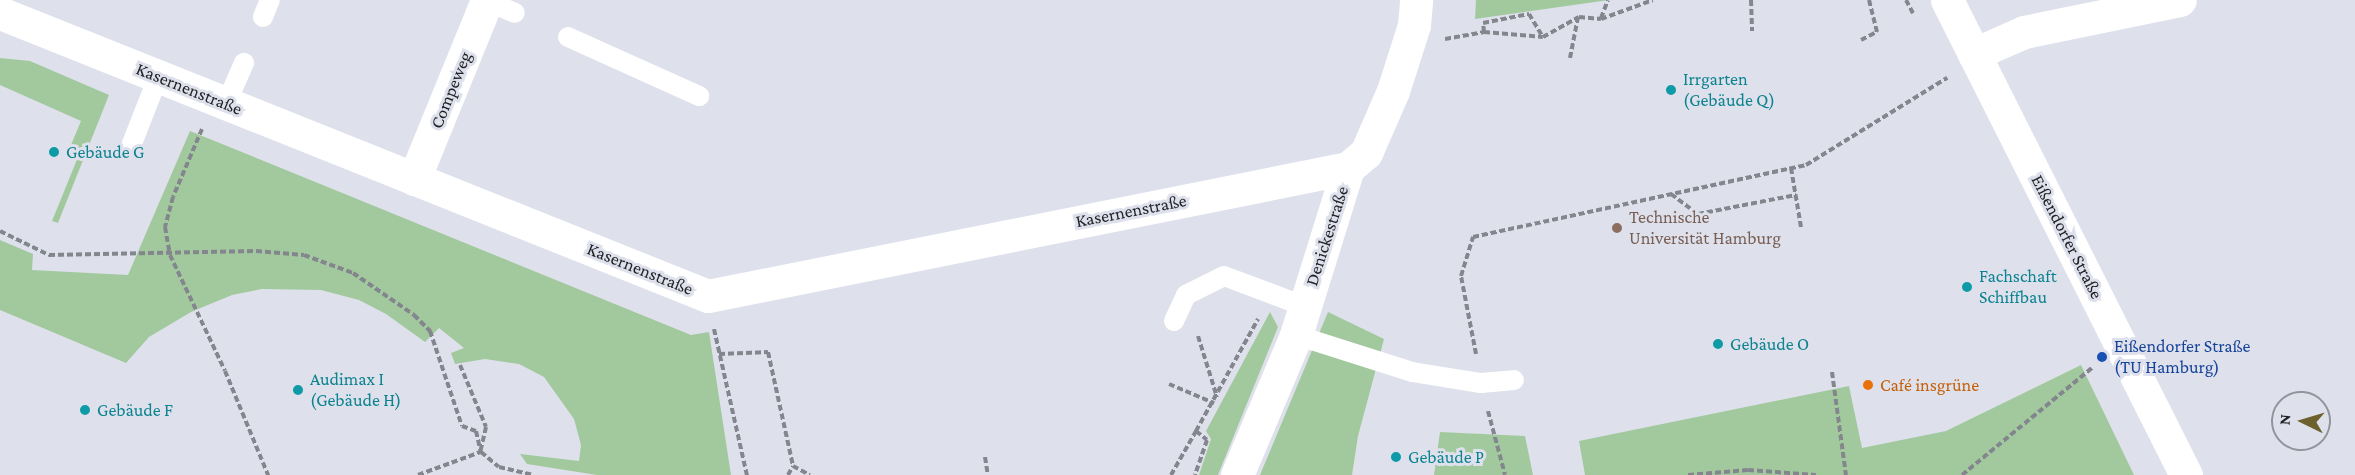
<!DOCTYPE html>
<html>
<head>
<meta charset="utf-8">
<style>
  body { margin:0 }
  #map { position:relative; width:2355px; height:475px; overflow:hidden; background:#dee1ec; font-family:"Crimson Pro",serif }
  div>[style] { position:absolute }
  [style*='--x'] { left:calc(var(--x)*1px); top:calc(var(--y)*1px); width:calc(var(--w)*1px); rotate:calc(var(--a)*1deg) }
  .green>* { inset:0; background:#a2c99d }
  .path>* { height:4px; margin-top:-2px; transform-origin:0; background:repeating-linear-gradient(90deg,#84868e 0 6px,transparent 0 9px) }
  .lane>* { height:20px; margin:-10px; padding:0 10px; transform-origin:10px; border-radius:10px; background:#fff }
  .street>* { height:33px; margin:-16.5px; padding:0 16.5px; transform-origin:16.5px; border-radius:16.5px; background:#fff }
  .secondary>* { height:33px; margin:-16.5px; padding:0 16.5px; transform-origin:16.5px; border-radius:16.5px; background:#fff }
  .dots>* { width:16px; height:16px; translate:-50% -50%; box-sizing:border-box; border:3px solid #dee1ec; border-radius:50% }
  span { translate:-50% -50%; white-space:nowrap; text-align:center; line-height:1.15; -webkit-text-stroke:6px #dee1ec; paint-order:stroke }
  .culture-label { font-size:18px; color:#0d838f }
  .left { translate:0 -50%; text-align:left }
  .street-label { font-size:18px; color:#1f2024 }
  .education-label { font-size:18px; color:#785e54 }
  .transit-label { font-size:18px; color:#164399 }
  .food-label { font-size:18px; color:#c56008 }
  .north { position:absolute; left:2271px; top:391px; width:60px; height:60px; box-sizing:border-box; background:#dee1ec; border:2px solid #92949c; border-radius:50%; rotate:275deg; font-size:16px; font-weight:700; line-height:24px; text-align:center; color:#1f2024 }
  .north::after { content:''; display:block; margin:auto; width:21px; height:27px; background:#6c612e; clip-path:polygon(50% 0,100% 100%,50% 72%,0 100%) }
</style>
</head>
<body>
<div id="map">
  <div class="green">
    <i style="clip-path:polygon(1476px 0,1609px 0,1475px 19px)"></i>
    <i style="clip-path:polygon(0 58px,30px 61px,109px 95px,58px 223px,52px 221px,78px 157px,68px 152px,81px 121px,0 85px)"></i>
    <i style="clip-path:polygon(190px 131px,691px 335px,709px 332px,731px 475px,597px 475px,527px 464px,520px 454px,579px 461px,581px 445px,574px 419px,544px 377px,519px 364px,485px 359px,455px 364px,451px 353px,464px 348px,439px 328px,425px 342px,386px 314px,359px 300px,321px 290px,262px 289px,232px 295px,191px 312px,149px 337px,126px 363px,0 310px,0 240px,33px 254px,32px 270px,128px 275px)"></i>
    <i style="clip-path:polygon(1270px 312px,1278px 327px,1218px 475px,1199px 475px,1211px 439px,1206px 431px)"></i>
    <i style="clip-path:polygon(1328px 312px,1384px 339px,1358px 436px,1352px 475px,1260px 475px)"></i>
    <i style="clip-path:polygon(2081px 365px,2134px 475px,1585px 475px,1579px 441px,1849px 386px,1862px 448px,1946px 431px)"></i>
    <i style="clip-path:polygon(1440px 432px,1525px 436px,1533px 475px,1434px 475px)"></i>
  </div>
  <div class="path">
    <i style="--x:1751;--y:0;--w:31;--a:88"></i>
    <i style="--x:1906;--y:0;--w:15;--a:62"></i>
    <i style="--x:1601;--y:18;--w:19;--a:-69"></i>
    <i style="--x:1484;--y:32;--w:9;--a:-96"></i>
    <i style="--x:1483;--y:23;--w:47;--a:-11.1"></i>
    <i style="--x:1529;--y:14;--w:26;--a:59"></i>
    <i style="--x:1445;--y:39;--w:40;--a:-10"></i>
    <i style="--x:1484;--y:32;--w:59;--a:4.8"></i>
    <i style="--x:1543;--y:37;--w:41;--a:-29.1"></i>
    <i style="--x:1579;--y:17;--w:22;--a:5"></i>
    <i style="--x:1601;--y:19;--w:55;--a:-20.1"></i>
    <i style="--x:1861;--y:40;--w:18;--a:-27"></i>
    <i style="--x:1877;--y:32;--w:33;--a:-104"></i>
    <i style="--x:1570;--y:58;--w:42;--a:-79"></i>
    <i style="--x:202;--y:129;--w:74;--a:113.1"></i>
    <i style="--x:173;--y:197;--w:31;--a:105"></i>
    <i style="--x:165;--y:227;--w:28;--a:80"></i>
    <i style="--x:170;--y:255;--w:128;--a:64.6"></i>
    <i style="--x:225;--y:371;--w:113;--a:67.5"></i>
    <i style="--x:1791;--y:168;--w:60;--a:80.4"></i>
    <i style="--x:1671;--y:194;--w:34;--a:37"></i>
    <i style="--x:1698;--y:214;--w:100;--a:-11"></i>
    <i style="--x:0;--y:231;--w:55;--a:26.1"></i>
    <i style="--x:49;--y:255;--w:207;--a:-1.1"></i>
    <i style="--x:256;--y:251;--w:48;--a:4.8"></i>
    <i style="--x:304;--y:255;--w:52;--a:20.2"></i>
    <i style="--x:353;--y:273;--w:74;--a:34.5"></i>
    <i style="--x:414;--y:315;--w:23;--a:45"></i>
    <i style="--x:430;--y:331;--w:100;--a:71.4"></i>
    <i style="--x:462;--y:426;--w:15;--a:20"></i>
    <i style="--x:476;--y:431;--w:22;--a:77"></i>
    <i style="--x:714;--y:329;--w:150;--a:77.3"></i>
    <i style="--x:1198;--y:336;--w:64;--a:72.7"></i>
    <i style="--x:719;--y:354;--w:49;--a:-2.3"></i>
    <i style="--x:768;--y:352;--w:117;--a:77.6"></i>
    <i style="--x:793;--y:466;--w:19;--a:28"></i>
    <i style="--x:1476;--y:354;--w:79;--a:-100.9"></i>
    <i style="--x:1461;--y:276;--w:41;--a:-72.9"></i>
    <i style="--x:1473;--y:237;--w:341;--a:-12.2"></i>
    <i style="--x:1806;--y:165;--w:166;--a:-31.7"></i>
    <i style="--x:460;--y:365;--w:67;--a:67.2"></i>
    <i style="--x:486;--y:427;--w:23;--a:103"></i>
    <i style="--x:1832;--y:372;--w:104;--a:82.3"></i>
    <i style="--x:1169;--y:384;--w:49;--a:22.9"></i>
    <i style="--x:1488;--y:411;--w:66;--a:75.1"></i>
    <i style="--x:1196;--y:431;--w:128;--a:-61"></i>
    <i style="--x:985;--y:457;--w:18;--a:81"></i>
    <i style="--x:418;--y:475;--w:67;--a:-20.1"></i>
    <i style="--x:481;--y:452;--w:23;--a:40"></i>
    <i style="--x:499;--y:467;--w:35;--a:13"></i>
    <i style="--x:788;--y:475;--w:10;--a:-61"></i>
    <i style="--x:1171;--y:475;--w:51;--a:-60.4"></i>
    <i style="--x:1196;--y:431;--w:14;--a:39"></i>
    <i style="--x:1207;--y:440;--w:37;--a:109"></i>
    <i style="--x:1688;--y:475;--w:60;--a:-4.8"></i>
    <i style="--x:1748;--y:470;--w:68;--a:4.2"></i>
    <i style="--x:1962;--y:475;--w:170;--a:-39.5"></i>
  </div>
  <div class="lane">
    <i style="--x:487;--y:1;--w:30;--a:23"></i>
    <i style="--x:263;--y:17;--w:18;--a:-68"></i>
    <i style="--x:568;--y:37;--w:144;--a:24.2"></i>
    <i style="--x:226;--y:104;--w:45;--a:-66.3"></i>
    <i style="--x:131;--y:146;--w:74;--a:-68.6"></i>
    <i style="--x:1174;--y:321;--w:29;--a:-65"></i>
    <i style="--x:1186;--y:295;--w:42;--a:-26.6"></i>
    <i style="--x:1224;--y:276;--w:85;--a:20.6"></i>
    <i style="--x:1296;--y:335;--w:122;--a:17.7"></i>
    <i style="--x:1412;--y:372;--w:70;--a:9.1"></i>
    <i style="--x:1481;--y:383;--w:33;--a:-5"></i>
  </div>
  <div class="street">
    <i style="--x:0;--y:13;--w:762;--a:21.79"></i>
    <i style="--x:708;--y:296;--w:653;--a:-11.31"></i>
    <i style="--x:1974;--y:54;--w:55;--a:-23.7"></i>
    <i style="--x:2024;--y:32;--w:159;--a:-11.6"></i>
    <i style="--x:414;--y:179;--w:193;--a:-67.8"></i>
    <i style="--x:1237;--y:475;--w:152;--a:-67.1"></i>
    <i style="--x:1296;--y:335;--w:175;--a:-72.7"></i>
    <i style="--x:1348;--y:168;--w:23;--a:-40"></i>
    <i style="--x:1366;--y:153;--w:68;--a:-66.5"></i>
    <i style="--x:1393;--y:91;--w:69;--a:-72.3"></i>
    <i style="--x:1414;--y:25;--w:25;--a:-85"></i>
  </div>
  <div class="secondary">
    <i style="--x:1947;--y:0;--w:532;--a:63.29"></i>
  </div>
  <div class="dots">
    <i style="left:1671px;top:90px;background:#0f9aa8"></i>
    <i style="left:54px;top:152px;background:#0f9aa8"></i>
    <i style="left:1617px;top:228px;background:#8d6e63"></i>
    <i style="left:1967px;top:287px;background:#0f9aa8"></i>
    <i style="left:1718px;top:344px;background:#0f9aa8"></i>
    <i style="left:2102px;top:357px;background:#1a4fb4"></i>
    <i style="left:1868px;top:385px;background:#e8710a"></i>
    <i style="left:298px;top:390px;background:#0f9aa8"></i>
    <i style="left:85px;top:410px;background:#0f9aa8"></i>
    <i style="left:1396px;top:457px;background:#0f9aa8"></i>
  </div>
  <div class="culture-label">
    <span class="left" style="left:1683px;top:90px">Irrgarten<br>(Gebäude Q)</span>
    <span class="left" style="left:66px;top:152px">Gebäude G</span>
    <span class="left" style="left:1979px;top:287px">Fachschaft<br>Schiffbau</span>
    <span class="left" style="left:1730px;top:344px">Gebäude O</span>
    <span class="left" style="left:310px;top:390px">Audimax I<br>(Gebäude H)</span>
    <span class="left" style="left:97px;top:410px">Gebäude F</span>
    <span class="left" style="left:1408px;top:457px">Gebäude P</span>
  </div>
  <div class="street-label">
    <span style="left:189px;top:89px;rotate:22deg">Kasernenstraße</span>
    <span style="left:451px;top:90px;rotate:-68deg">Compeweg</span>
    <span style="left:1131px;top:211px;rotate:-11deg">Kasernenstraße</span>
    <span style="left:1327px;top:236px;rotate:-72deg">Denickestraße</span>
    <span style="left:2067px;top:237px;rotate:63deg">Eißendorfer Straße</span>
    <span style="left:640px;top:269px;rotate:22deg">Kasernenstraße</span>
  </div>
  <div class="education-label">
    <span class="left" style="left:1629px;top:228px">Technische<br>Universität Hamburg</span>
  </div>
  <div class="transit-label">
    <span class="left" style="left:2114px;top:357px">Eißendorfer Straße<br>(TU Hamburg)</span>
  </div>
  <div class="food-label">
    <span class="left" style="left:1880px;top:385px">Café insgrüne</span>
  </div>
  <div class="north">N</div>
</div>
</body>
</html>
